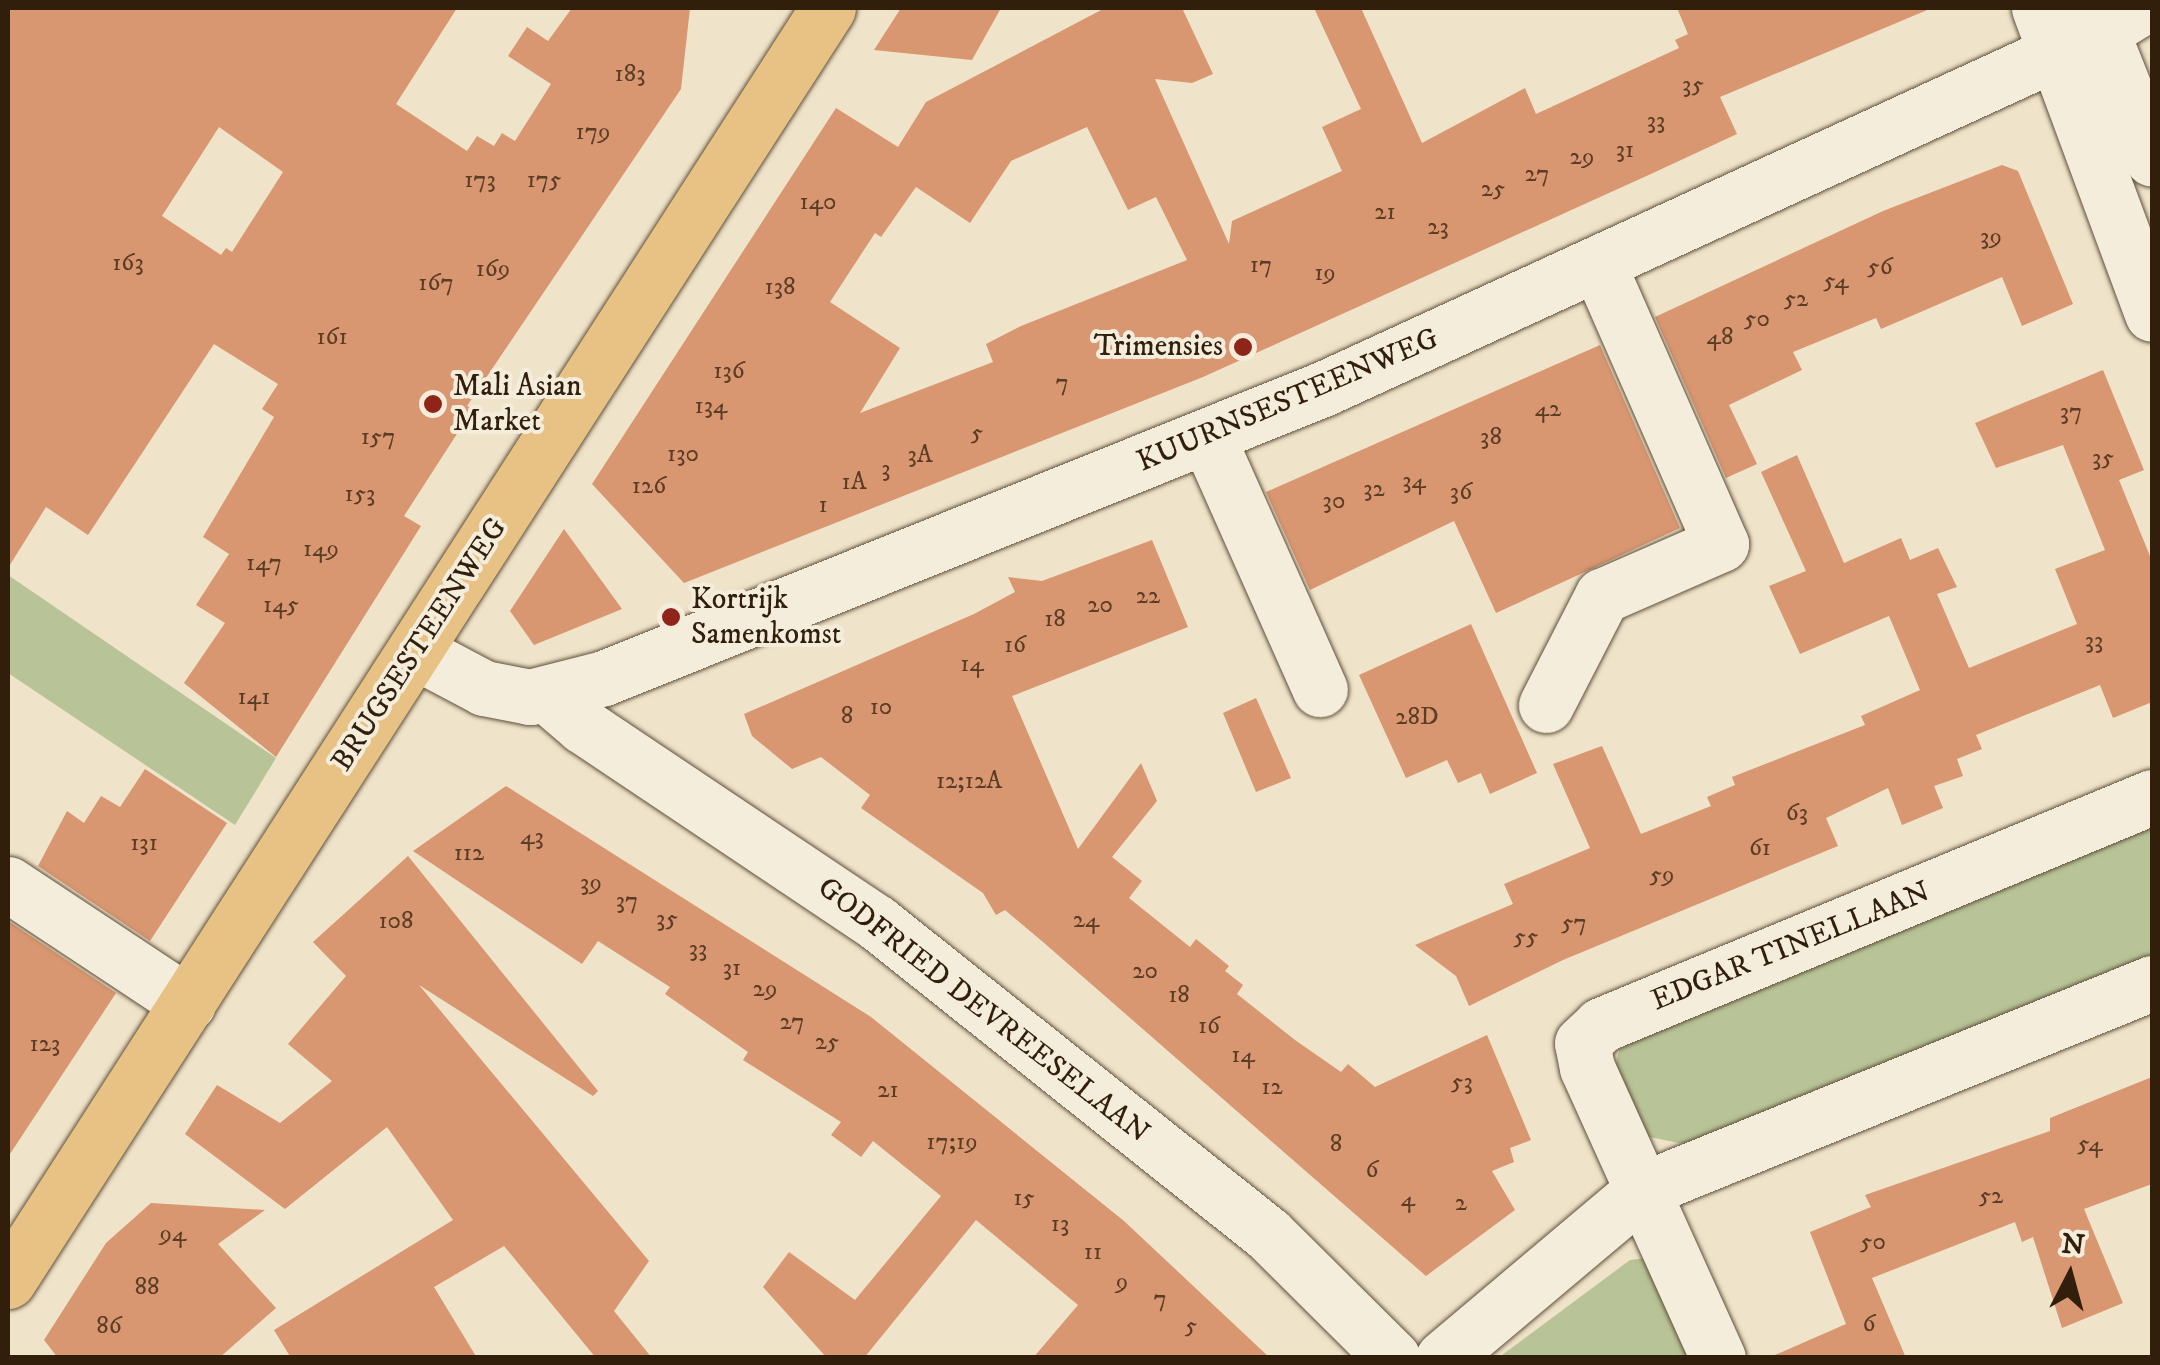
<!DOCTYPE html>
<html>
<head>
<meta charset="utf-8">
<style>
  body { margin:0 }
  #map { position:relative; width:2160px; height:1365px; overflow:hidden; background:#efe3c9; font-family:"IM FELL DW Pica",serif }
  div>[style] { position:absolute }
  [style*='--x'] { left:calc(var(--x)*1px); top:calc(var(--y)*1px); width:calc(var(--w)*1px); rotate:calc(var(--a)*1deg) }
  .green>* { inset:0; background:#b8c497 }
  .building>* { inset:0; background:#d89671 }
  .roads { filter:drop-shadow(0 0 2px #60503b) drop-shadow(0 0 2px #60503b) }
  .minor>* { height:55px; margin:-27.5px; padding:0 27.5px; transform-origin:27.5px; border-radius:27.5px; background:#f5eddc }
  .major>* { height:55px; margin:-27.5px; padding:0 27.5px; transform-origin:27.5px; border-radius:27.5px; background:#e8c284 }
  .dots>* { width:28px; height:28px; translate:-50% -50%; box-sizing:border-box; border:5px solid #f5eddc; border-radius:50% }
  span { translate:-50% -50%; white-space:nowrap; text-align:center; line-height:1.15; -webkit-text-stroke:8px #f5eddc; paint-order:stroke }
  .number-label { font-size:25px; color:#5b3d25 }
  .number-label span { -webkit-text-stroke-width:0 }
  .poi-label { font-size:30px; color:#311f0c }
  .right { translate:-100% -50%; text-align:right }
  .left { translate:0 -50%; text-align:left }
  .street-label { font-size:30px; color:#311f0c }
  .frame { position:absolute; inset:0; border:10px solid #311f0c; pointer-events:none }
  .north { position:absolute; left:2020px; top:1225px; width:100px; height:100px; -webkit-text-stroke:8px #f5eddc; paint-order:stroke; rotate:6deg; font-size:28px; font-weight:700; line-height:40px; text-align:center; color:#311f0c }
  .north::after { content:''; display:block; margin:auto; width:35px; height:45px; background:#311f0c; clip-path:polygon(50% 0,100% 100%,50% 72%,0 100%) }
</style>
</head>
<body>
<div id="map">
  <div class="green">
    <i style="clip-path:polygon(8px 575px,276px 758px,235px 825px,8px 673px)"></i>
    <i style="clip-path:polygon(2152px 822px,2152px 958px,1698px 1147px,1640px 1135px,1614px 1073px,1619px 1050px,1634px 1035px)"></i>
    <i style="clip-path:polygon(1646px 1258px,1705px 1358px,1498px 1358px,1630px 1260px)"></i>
  </div>
  <div class="building">
    <i style="clip-path:polygon(evenodd,8px 8px,457px 8px,396px 104px,467px 151px,477px 136px,494px 146px,502px 133px,515px 141px,551px 84px,508px 56px,527px 27px,548px 41px,572px 8px,690px 8px,681px 89px,467px 406px,473px 409px,404px 516px,421px 526px,276px 757px,184px 683px,225px 623px,196px 605px,229px 554px,203px 537px,274px 417px,262px 409px,278px 384px,214px 344px,88px 535px,46px 507px,8px 568px,8px 8px,219px 127px,283px 172px,232px 252px,226px 248px,221px 255px,162px 216px,219px 127px)"></i>
    <i style="clip-path:polygon(901px 8px,1001px 8px,972px 60px,874px 50px)"></i>
    <i style="clip-path:polygon(evenodd,1105px 8px,1182px 8px,1213px 74px,1192px 83px,1155px 79px,1229px 244px,1232px 221px,1342px 171px,1322px 127px,1361px 109px,1314px 8px,1361px 8px,1422px 143px,1525px 88px,1536px 114px,1679px 48px,1675px 40px,1688px 34px,1677px 8px,1932px 8px,1720px 97px,1737px 134px,1653px 173px,1203px 377px,684px 583px,592px 484px,836px 108px,898px 147px,926px 102px,1105px 8px,1087px 127px,1128px 210px,1156px 197px,1187px 260px,1021px 326px,986px 344px,993px 362px,860px 413px,900px 348px,830px 302px,875px 233px,881px 237px,916px 187px,970px 223px,1011px 161px,1087px 127px)"></i>
    <i style="clip-path:polygon(2002px 165px,2018px 171px,2073px 304px,2022px 326px,2002px 277px,1881px 329px,1876px 318px,1793px 352px,1802px 370px,1729px 405px,1757px 464px,1726px 478px,1655px 317px,1883px 211px)"></i>
    <i style="clip-path:polygon(1600px 345px,1680px 528px,1496px 613px,1454px 521px,1310px 590px,1266px 492px)"></i>
    <i style="clip-path:polygon(2103px 370px,2144px 470px,2119px 480px,2152px 561px,2152px 702px,2113px 718px,2100px 685px,1976px 735px,1982px 749px,1957px 759px,1963px 776px,1934px 786px,1943px 808px,1902px 825px,1888px 788px,1826px 818px,1838px 846px,1563px 960px,1469px 1006px,1456px 976px,1415px 945px,1513px 904px,1504px 884px,1590px 848px,1553px 764px,1602px 746px,1641px 834px,1711px 806px,1707px 797px,1735px 785px,1732px 777px,1865px 725px,1861px 716px,1920px 690px,1889px 616px,1800px 654px,1769px 586px,1806px 571px,1761px 472px,1797px 455px,1844px 563px,1901px 538px,1910px 560px,1938px 548px,1957px 587px,1937px 594px,1969px 668px,2077px 624px,2055px 569px,2105px 550px,2063px 445px,1996px 468px,1975px 423px)"></i>
    <i style="clip-path:polygon(564px 529px,622px 609px,534px 645px,510px 611px)"></i>
    <i style="clip-path:polygon(1152px 540px,1188px 627px,1012px 696px,1078px 849px,1141px 763px,1157px 801px,1112px 857px,1142px 881px,1129px 898px,1190px 947px,1196px 939px,1229px 966px,1225px 971px,1243px 985px,1237px 994px,1295px 1040px,1341px 1072px,1348px 1064px,1375px 1087px,1487px 1035px,1531px 1140px,1510px 1148px,1514px 1162px,1492px 1171px,1515px 1210px,1426px 1276px,1043px 942px,1005px 910px,996px 915px,983px 893px,861px 808px,870px 795px,821px 757px,792px 769px,752px 736px,744px 714px,974px 614px,1015px 592px,1008px 577px,1042px 581px)"></i>
    <i style="clip-path:polygon(1471px 624px,1537px 773px,1490px 794px,1481px 773px,1458px 783px,1447px 760px,1406px 778px,1359px 675px)"></i>
    <i style="clip-path:polygon(1256px 698px,1291px 778px,1256px 792px,1223px 713px)"></i>
    <i style="clip-path:polygon(145px 769px,227px 823px,150px 941px,38px 866px,67px 811px,84px 823px,101px 796px,120px 807px)"></i>
    <i style="clip-path:polygon(506px 786px,871px 1017px,1124px 1221px,1270px 1358px,1033px 1358px,1078px 1305px,976px 1220px,864px 1358px,827px 1358px,763px 1287px,789px 1252px,855px 1300px,941px 1196px,873px 1141px,861px 1157px,831px 1135px,841px 1122px,743px 1060px,748px 1052px,665px 994px,670px 987px,598px 941px,582px 964px,413px 851px)"></i>
    <i style="clip-path:polygon(408px 856px,598px 1091px,593px 1096px,419px 985px,649px 1261px,614px 1311px,652px 1358px,596px 1358px,504px 1246px,434px 1287px,477px 1358px,291px 1358px,274px 1330px,453px 1220px,387px 1127px,285px 1209px,185px 1134px,217px 1085px,280px 1123px,332px 1081px,288px 1044px,346px 976px,313px 942px)"></i>
    <i style="clip-path:polygon(8px 921px,116px 993px,8px 1157px)"></i>
    <i style="clip-path:polygon(2152px 1077px,2152px 1184px,2084px 1209px,2123px 1303px,2062px 1328px,2033px 1237px,2022px 1242px,2015px 1222px,1872px 1278px,1906px 1358px,1768px 1358px,1846px 1324px,1810px 1232px,1871px 1207px,1865px 1195px,2050px 1131px,2050px 1118px)"></i>
    <i style="clip-path:polygon(151px 1203px,265px 1210px,218px 1244px,276px 1308px,219px 1358px,58px 1358px,44px 1340px,106px 1243px)"></i>
  </div>
  <div class="roads">
    <div class="minor">
      <i style="--x:2039;--y:8;--w:326;--a:69.7"></i>
      <i style="--x:2092;--y:8;--w:162;--a:68.3"></i>
      <i style="--x:1208;--y:438;--w:275;--a:66"></i>
      <i style="--x:416;--y:652;--w:77;--a:27.9"></i>
      <i style="--x:484;--y:688;--w:47;--a:11.1"></i>
      <i style="--x:530;--y:697;--w:76;--a:-14.4"></i>
      <i style="--x:604;--y:678;--w:777;--a:-21.91"></i>
      <i style="--x:1325;--y:388;--w:854;--a:-24.64"></i>
      <i style="--x:2101;--y:32;--w:46;--a:-31.6"></i>
      <i style="--x:548;--y:696;--w:46;--a:40.6"></i>
      <i style="--x:583;--y:726;--w:353;--a:33.8"></i>
      <i style="--x:876;--y:922;--w:501;--a:38.52"></i>
      <i style="--x:1268;--y:1234;--w:176;--a:44.8"></i>
      <i style="--x:1546;--y:705;--w:123;--a:-62.8"></i>
      <i style="--x:1602;--y:596;--w:130;--a:-23.6"></i>
      <i style="--x:1721;--y:544;--w:306;--a:-113.7"></i>
      <i style="--x:8;--y:884;--w:216;--a:33.5"></i>
      <i style="--x:1443;--y:1358;--w:263;--a:-40.1"></i>
      <i style="--x:1644;--y:1189;--w:548;--a:-22.07"></i>
      <i style="--x:1718;--y:1358;--w:318;--a:-114.3"></i>
      <i style="--x:1587;--y:1068;--w:25;--a:-101"></i>
      <i style="--x:1582;--y:1043;--w:26;--a:-43"></i>
      <i style="--x:1601;--y:1025;--w:596;--a:-22.48"></i>
    </div>
    <div class="major">
      <i style="--x:8;--y:1281;--w:1514;--a:-57.21"></i>
    </div>
  </div>
  <div class="dots">
    <i style="left:1243px;top:347px;background:#8f2418"></i>
    <i style="left:433px;top:404px;background:#8f2418"></i>
    <i style="left:671px;top:617px;background:#8f2418"></i>
  </div>
  <div class="number-label">
    <span style="left:630px;top:74px">183</span>
    <span style="left:1693px;top:85px">35</span>
    <span style="left:1656px;top:121px">33</span>
    <span style="left:593px;top:132px">179</span>
    <span style="left:1625px;top:150px">31</span>
    <span style="left:1582px;top:157px">29</span>
    <span style="left:1537px;top:174px">27</span>
    <span style="left:480px;top:180px">173</span>
    <span style="left:544px;top:180px">175</span>
    <span style="left:1493px;top:189px">25</span>
    <span style="left:818px;top:202px">140</span>
    <span style="left:1385px;top:212px">21</span>
    <span style="left:1438px;top:227px">23</span>
    <span style="left:1991px;top:237px">39</span>
    <span style="left:128px;top:263px">163</span>
    <span style="left:1261px;top:265px">17</span>
    <span style="left:1880px;top:267px">56</span>
    <span style="left:493px;top:269px">169</span>
    <span style="left:1325px;top:273px">19</span>
    <span style="left:1836px;top:281px">54</span>
    <span style="left:436px;top:283px">167</span>
    <span style="left:780px;top:287px">138</span>
    <span style="left:1796px;top:299px">52</span>
    <span style="left:1757px;top:319px">50</span>
    <span style="left:332px;top:337px">161</span>
    <span style="left:1720px;top:337px">48</span>
    <span style="left:729px;top:371px">136</span>
    <span style="left:1062px;top:383px">7</span>
    <span style="left:711px;top:406px">134</span>
    <span style="left:1548px;top:409px">42</span>
    <span style="left:2071px;top:412px">37</span>
    <span style="left:977px;top:433px">5</span>
    <span style="left:378px;top:437px">157</span>
    <span style="left:1491px;top:437px">38</span>
    <span style="left:683px;top:454px">130</span>
    <span style="left:920px;top:455px">3A</span>
    <span style="left:2103px;top:458px">35</span>
    <span style="left:886px;top:469px">3</span>
    <span style="left:1414px;top:481px">34</span>
    <span style="left:854px;top:482px">1A</span>
    <span style="left:649px;top:486px">126</span>
    <span style="left:1374px;top:489px">32</span>
    <span style="left:1461px;top:492px">36</span>
    <span style="left:360px;top:494px">153</span>
    <span style="left:1334px;top:501px">30</span>
    <span style="left:823px;top:505px">1</span>
    <span style="left:321px;top:549px">149</span>
    <span style="left:264px;top:563px">147</span>
    <span style="left:1148px;top:596px">22</span>
    <span style="left:281px;top:605px">145</span>
    <span style="left:1100px;top:605px">20</span>
    <span style="left:1055px;top:619px">18</span>
    <span style="left:2094px;top:641px">33</span>
    <span style="left:1015px;top:645px">16</span>
    <span style="left:972px;top:664px">14</span>
    <span style="left:254px;top:697px">141</span>
    <span style="left:881px;top:707px">10</span>
    <span style="left:847px;top:716px">8</span>
    <span style="left:1417px;top:717px">28D</span>
    <span style="left:969px;top:781px">12;12A</span>
    <span style="left:1797px;top:813px">63</span>
    <span style="left:532px;top:837px">43</span>
    <span style="left:144px;top:843px">131</span>
    <span style="left:1760px;top:848px">61</span>
    <span style="left:469px;top:853px">112</span>
    <span style="left:1662px;top:875px">59</span>
    <span style="left:591px;top:883px">39</span>
    <span style="left:627px;top:901px">37</span>
    <span style="left:667px;top:919px">35</span>
    <span style="left:1086px;top:920px">24</span>
    <span style="left:396px;top:921px">108</span>
    <span style="left:1574px;top:923px">57</span>
    <span style="left:1526px;top:937px">55</span>
    <span style="left:698px;top:949px">33</span>
    <span style="left:732px;top:968px">31</span>
    <span style="left:1145px;top:971px">20</span>
    <span style="left:765px;top:989px">29</span>
    <span style="left:1179px;top:995px">18</span>
    <span style="left:792px;top:1022px">27</span>
    <span style="left:1209px;top:1026px">16</span>
    <span style="left:827px;top:1042px">25</span>
    <span style="left:45px;top:1044px">123</span>
    <span style="left:1243px;top:1055px">14</span>
    <span style="left:1462px;top:1082px">53</span>
    <span style="left:1272px;top:1087px">12</span>
    <span style="left:888px;top:1090px">21</span>
    <span style="left:952px;top:1142px">17;19</span>
    <span style="left:1336px;top:1144px">8</span>
    <span style="left:2090px;top:1144px">54</span>
    <span style="left:1372px;top:1170px">6</span>
    <span style="left:1991px;top:1196px">52</span>
    <span style="left:1024px;top:1198px">15</span>
    <span style="left:1408px;top:1199px">4</span>
    <span style="left:1461px;top:1203px">2</span>
    <span style="left:1060px;top:1224px">13</span>
    <span style="left:173px;top:1234px">94</span>
    <span style="left:1873px;top:1242px">50</span>
    <span style="left:1093px;top:1252px">11</span>
    <span style="left:1122px;top:1282px">9</span>
    <span style="left:147px;top:1287px">88</span>
    <span style="left:1160px;top:1299px">7</span>
    <span style="left:1869px;top:1324px">6</span>
    <span style="left:109px;top:1326px">86</span>
    <span style="left:1191px;top:1326px">5</span>
  </div>
  <div class="poi-label">
    <span class="right" style="left:1223px;top:347px">Trimensies</span>
    <span class="left" style="left:453px;top:404px">Mali Asian<br>Market</span>
    <span class="left" style="left:691px;top:617px">Kortrijk<br>Samenkomst</span>
  </div>
  <div class="street-label">
    <span style="left:1288px;top:401px;rotate:-23deg">KUURNSESTEENWEG</span>
    <span style="left:420px;top:645px;rotate:-57deg">BRUGSESTEENWEG</span>
    <span style="left:1791px;top:947px;rotate:-22deg">EDGAR TINELLAAN</span>
    <span style="left:983px;top:1011px;rotate:38deg">GODFRIED DEVREESELAAN</span>
  </div>
  <div class="frame"></div>
  <div class="north">N</div>
</div>
</body>
</html>
